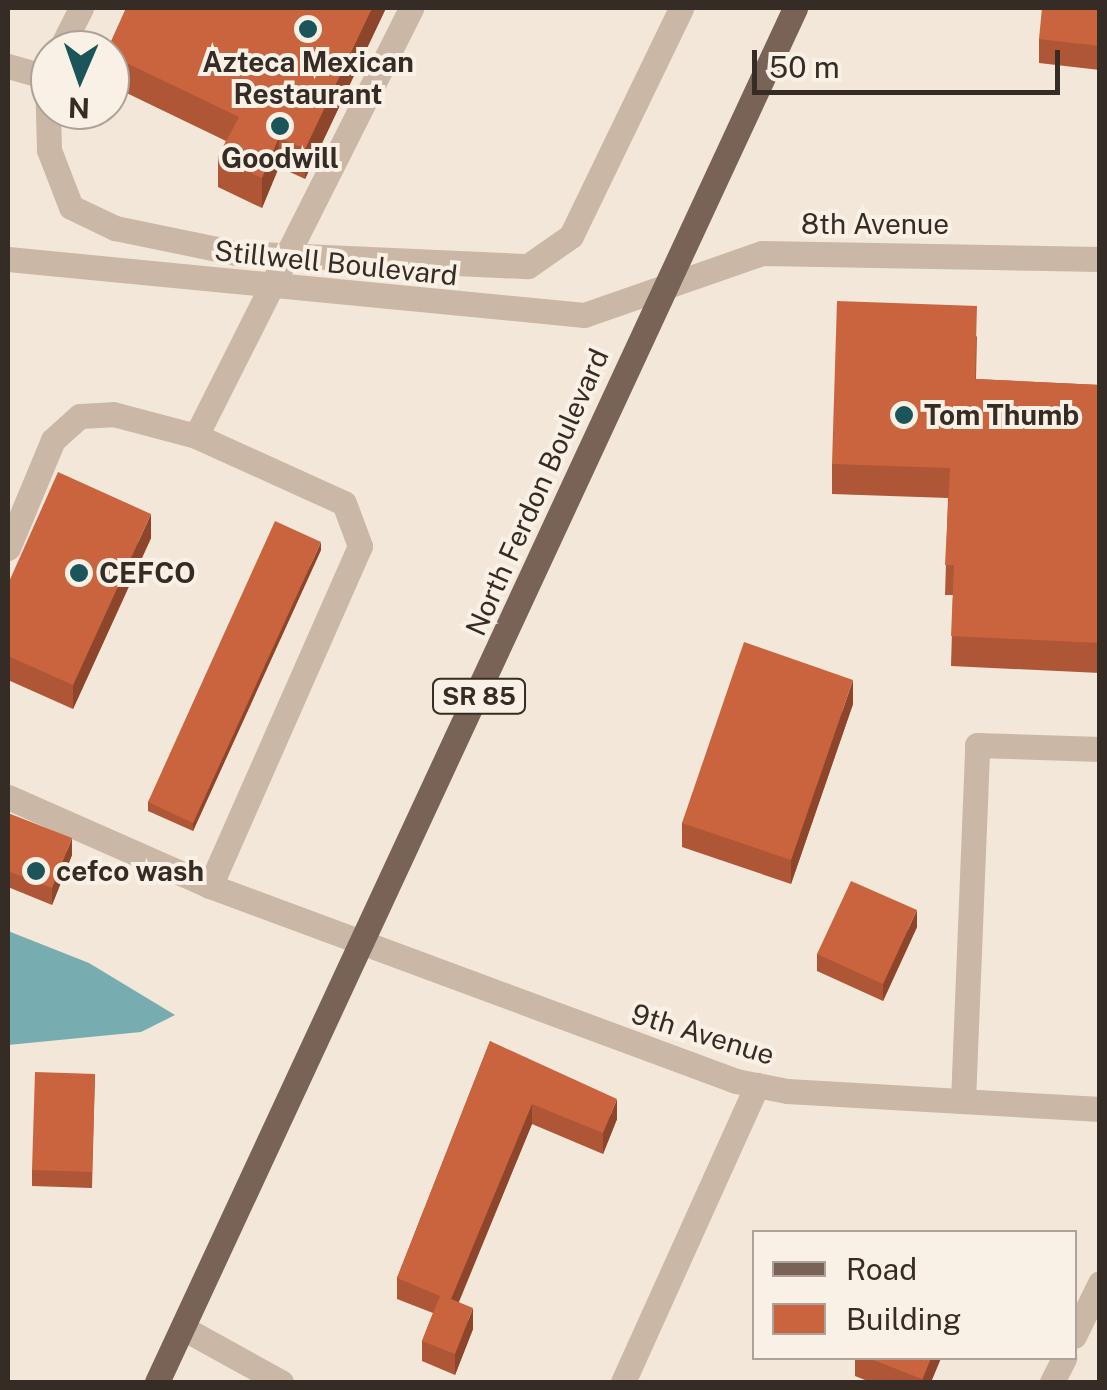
<!DOCTYPE html>
<html>
<head>
<meta charset="utf-8">
<style>
  body { margin:0 }
  #map { position:relative; width:1107px; height:1390px; overflow:hidden; background:#f2e7d9; font-family:"Public Sans",sans-serif }
  div>[style] { position:absolute }
  [style*='--x'] { left:calc(var(--x)*1px); top:calc(var(--y)*1px); width:calc(var(--w)*1px); rotate:calc(var(--a)*1deg) }
  .water>* { inset:0; background:#77adb0 }
  .minor>* { height:25px; margin:-12.5px; padding:0 12.5px; transform-origin:12.5px; border-radius:12.5px; background:#cbb7a5 }
  .major>* { height:25px; margin:-12.5px; padding:0 12.5px; transform-origin:12.5px; border-radius:12.5px; background:#796357 }
  .wall>* { inset:0; background:#ae5636 }
  .shaded-wall>* { inset:0; background:#8d462c }
  .building>* { inset:0; background:#ca643f }
  .dots>* { width:28px; height:28px; translate:-50% -50%; box-sizing:border-box; border:5px solid #faf1e6; border-radius:50% }
  span { translate:-50% -50%; white-space:nowrap; text-align:center; line-height:1.15; -webkit-text-stroke:8px #faf1e6; paint-order:stroke }
  .shield-label span { padding:2px 8px; background:#faf1e6; border:2px solid; border-radius:8px; -webkit-text-stroke-width:0 }
  .shield-label { font-size:25px; color:#362c26; font-weight:700 }
  .poi-label { font-size:28px; color:#362c26; font-weight:700 }
  .left { translate:0 -50%; text-align:left }
  .street-label { font-size:28px; color:#362c26 }
  .frame { position:absolute; inset:0; border:10px solid #362c26; pointer-events:none }
  .legend { position:absolute; left:752px; top:1230px; width:325px; height:130px; box-sizing:border-box; background:#faf1e6; border:2px solid #aca299; margin:0; padding:12px 18px; list-style:none; font-size:30px; color:#362c26 }
  .legend li { display:flex; align-items:center; gap:20px; height:50px }
  .legend b { width:50px; border:2px solid #aca299 }
  .north { position:absolute; left:30px; top:30px; width:100px; height:100px; box-sizing:border-box; background:#faf1e6; border:2px solid #aca299; border-radius:50%; rotate:182deg; font-size:28px; font-weight:700; line-height:40px; text-align:center; color:#362c26 }
  .north::after { content:''; display:block; margin:auto; width:35px; height:45px; background:#1b5459; clip-path:polygon(50% 0,100% 100%,50% 72%,0 100%) }
  .scale { position:absolute; left:752px; top:50px; width:308px; height:45px; box-sizing:border-box; border:5px solid #362c26; border-top:0; padding-left:12px; font-size:30px; line-height:35px; white-space:nowrap; color:#362c26; -webkit-text-stroke:8px #faf1e6; paint-order:stroke }
</style>
</head>
<body>
<div id="map">
  <div class="water">
    <i style="clip-path:polygon(8px 931px,89px 963px,175px 1015px,141px 1032px,8px 1045px)"></i>
  </div>
  <div class="minor">
    <i style="--x:60;--y:50;--w:47;--a:-63.4"></i>
    <i style="--x:8;--y:66;--w:41;--a:15.8"></i>
    <i style="--x:47;--y:77;--w:7;--a:-63"></i>
    <i style="--x:47;--y:77;--w:73;--a:88.4"></i>
    <i style="--x:49;--y:150;--w:61;--a:68.9"></i>
    <i style="--x:71;--y:207;--w:49;--a:25.5"></i>
    <i style="--x:115;--y:228;--w:125;--a:11.6"></i>
    <i style="--x:237;--y:253;--w:291;--a:2.6"></i>
    <i style="--x:528;--y:266;--w:52;--a:-34.9"></i>
    <i style="--x:571;--y:236;--w:253;--a:-64.2"></i>
    <i style="--x:8;--y:259;--w:579;--a:5.55"></i>
    <i style="--x:584;--y:315;--w:188;--a:-19.2"></i>
    <i style="--x:762;--y:253;--w:338;--a:1"></i>
    <i style="--x:196;--y:436;--w:479;--a:-63.3"></i>
    <i style="--x:8;--y:548;--w:117;--a:-67.4"></i>
    <i style="--x:53;--y:440;--w:36;--a:-42"></i>
    <i style="--x:80;--y:416;--w:33;--a:-3"></i>
    <i style="--x:113;--y:414;--w:86;--a:14.8"></i>
    <i style="--x:196;--y:436;--w:162;--a:24.4"></i>
    <i style="--x:344;--y:503;--w:46;--a:69.6"></i>
    <i style="--x:360;--y:546;--w:372;--a:113.8"></i>
    <i style="--x:8;--y:797;--w:221;--a:23.8"></i>
    <i style="--x:210;--y:886;--w:561;--a:20.34"></i>
    <i style="--x:736;--y:1081;--w:52;--a:11.1"></i>
    <i style="--x:787;--y:1091;--w:314;--a:3.3"></i>
    <i style="--x:963;--y:1101;--w:356;--a:-87.7"></i>
    <i style="--x:977;--y:745;--w:123;--a:1.9"></i>
    <i style="--x:183;--y:1328;--w:112;--a:28.9"></i>
    <i style="--x:1074;--y:1336;--w:59;--a:-63.9"></i>
    <i style="--x:623;--y:1382;--w:326;--a:-65.7"></i>
    <i style="--x:1052;--y:1382;--w:27;--a:-63"></i>
  </div>
  <div class="major">
    <i style="--x:157;--y:1382;--w:1515;--a:-65.09"></i>
  </div>
  <div class="wall">
    <i style="clip-path:polygon(386px 8px,305px 179px,279px 167px,262px 208px,218px 187px,218px 157px,226px 141px,110px 85px,110px 50px)"></i>
    <i style="clip-path:polygon(1100px 8px,1100px 70px,1039px 63px,1039px 39px)"></i>
    <i style="clip-path:polygon(977px 336px,976px 379px,1100px 385px,1100px 673px,951px 666px,953px 595px,945px 595px,948px 498px,832px 494px,832px 464px)"></i>
    <i style="clip-path:polygon(151px 538px,73px 709px,8px 680px,8px 584px)"></i>
    <i style="clip-path:polygon(321px 550px,193px 831px,148px 811px,148px 802px)"></i>
    <i style="clip-path:polygon(853px 704px,791px 884px,682px 847px,682px 823px)"></i>
    <i style="clip-path:polygon(8px 813px,72px 855px,52px 905px,8px 887px)"></i>
    <i style="clip-path:polygon(917px 927px,883px 1001px,817px 971px,817px 954px)"></i>
    <i style="clip-path:polygon(490px 1041px,617px 1119px,603px 1154px,532px 1124px,459px 1302px,473px 1329px,455px 1375px,422px 1361px,422px 1341px,433px 1313px,397px 1299px,397px 1278px)"></i>
    <i style="clip-path:polygon(95px 1074px,92px 1188px,32px 1186px,32px 1170px)"></i>
    <i style="clip-path:polygon(855px 1358px,941px 1358px,931px 1382px,870px 1382px,855px 1376px)"></i>
  </div>
  <div class="shaded-wall">
    <i style="clip-path:polygon(372px 8px,386px 8px,305px 179px,305px 149px)"></i>
    <i style="clip-path:polygon(279px 137px,279px 167px,262px 208px,262px 178px)"></i>
    <i style="clip-path:polygon(151px 514px,151px 538px,73px 709px,73px 685px)"></i>
    <i style="clip-path:polygon(321px 542px,321px 550px,193px 831px,193px 823px)"></i>
    <i style="clip-path:polygon(853px 680px,853px 704px,791px 884px,791px 860px)"></i>
    <i style="clip-path:polygon(72px 838px,72px 855px,52px 905px,52px 888px)"></i>
    <i style="clip-path:polygon(917px 910px,917px 927px,883px 1001px,883px 984px)"></i>
    <i style="clip-path:polygon(617px 1099px,617px 1119px,603px 1154px,603px 1133px)"></i>
    <i style="clip-path:polygon(532px 1104px,532px 1124px,451px 1320px,451px 1299px)"></i>
    <i style="clip-path:polygon(473px 1308px,473px 1329px,455px 1375px,455px 1354px)"></i>
    <i style="clip-path:polygon(931px 1358px,941px 1358px,931px 1382px,922px 1382px)"></i>
  </div>
  <div class="building">
    <i style="clip-path:polygon(126px 8px,372px 8px,305px 149px,279px 137px,262px 178px,218px 157px,239px 117px,110px 55px,110px 50px,107px 50px)"></i>
    <i style="clip-path:polygon(1042px 8px,1100px 8px,1100px 46px,1039px 39px)"></i>
    <i style="clip-path:polygon(837px 301px,977px 306px,975px 379px,1100px 385px,1100px 643px,951px 636px,954px 565px,945px 565px,950px 468px,832px 464px)"></i>
    <i style="clip-path:polygon(58px 472px,151px 514px,73px 685px,8px 656px,8px 584px)"></i>
    <i style="clip-path:polygon(275px 521px,321px 542px,193px 823px,148px 802px)"></i>
    <i style="clip-path:polygon(744px 642px,853px 680px,791px 860px,682px 823px)"></i>
    <i style="clip-path:polygon(8px 813px,72px 838px,52px 888px,8px 871px)"></i>
    <i style="clip-path:polygon(851px 881px,917px 910px,883px 984px,817px 954px)"></i>
    <i style="clip-path:polygon(490px 1041px,617px 1099px,603px 1133px,532px 1104px,451px 1299px,473px 1308px,455px 1354px,422px 1341px,440px 1296px,397px 1278px)"></i>
    <i style="clip-path:polygon(35px 1072px,95px 1074px,92px 1172px,32px 1170px)"></i>
    <i style="clip-path:polygon(868px 1358px,931px 1358px,922px 1379px)"></i>
  </div>
  <div class="dots">
    <i style="left:308px;top:29px;background:#1b5459"></i>
    <i style="left:280px;top:126px;background:#1b5459"></i>
    <i style="left:904px;top:415px;background:#1b5459"></i>
    <i style="left:79px;top:573px;background:#1b5459"></i>
    <i style="left:36px;top:871px;background:#1b5459"></i>
  </div>
  <div class="shield-label">
    <span style="left:479px;top:696px">SR 85</span>
  </div>
  <div class="poi-label">
    <span style="left:308px;top:78px">Azteca Mexican<br>Restaurant</span>
    <span style="left:280px;top:158px">Goodwill</span>
    <span class="left" style="left:924px;top:415px">Tom Thumb</span>
    <span class="left" style="left:99px;top:573px">CEFCO</span>
    <span class="left" style="left:56px;top:871px">cefco wash</span>
  </div>
  <div class="street-label">
    <span style="left:875px;top:224px">8th Avenue</span>
    <span style="left:336px;top:263px;rotate:6deg">Stillwell Boulevard</span>
    <span style="left:537px;top:492px;rotate:-66deg">North Ferdon Boulevard</span>
    <span style="left:703px;top:1034px;rotate:17deg">9th Avenue</span>
  </div>
  <div class="frame"></div>
  <ul class="legend">
  <li><b style="height:12px;background:#796357"></b>Road</li>
  <li><b style="height:28px;background:#ca643f"></b>Building</li>
  </ul>
  <div class="north">N</div>
  <div class="scale">50 m</div>
</div>
</body>
</html>
